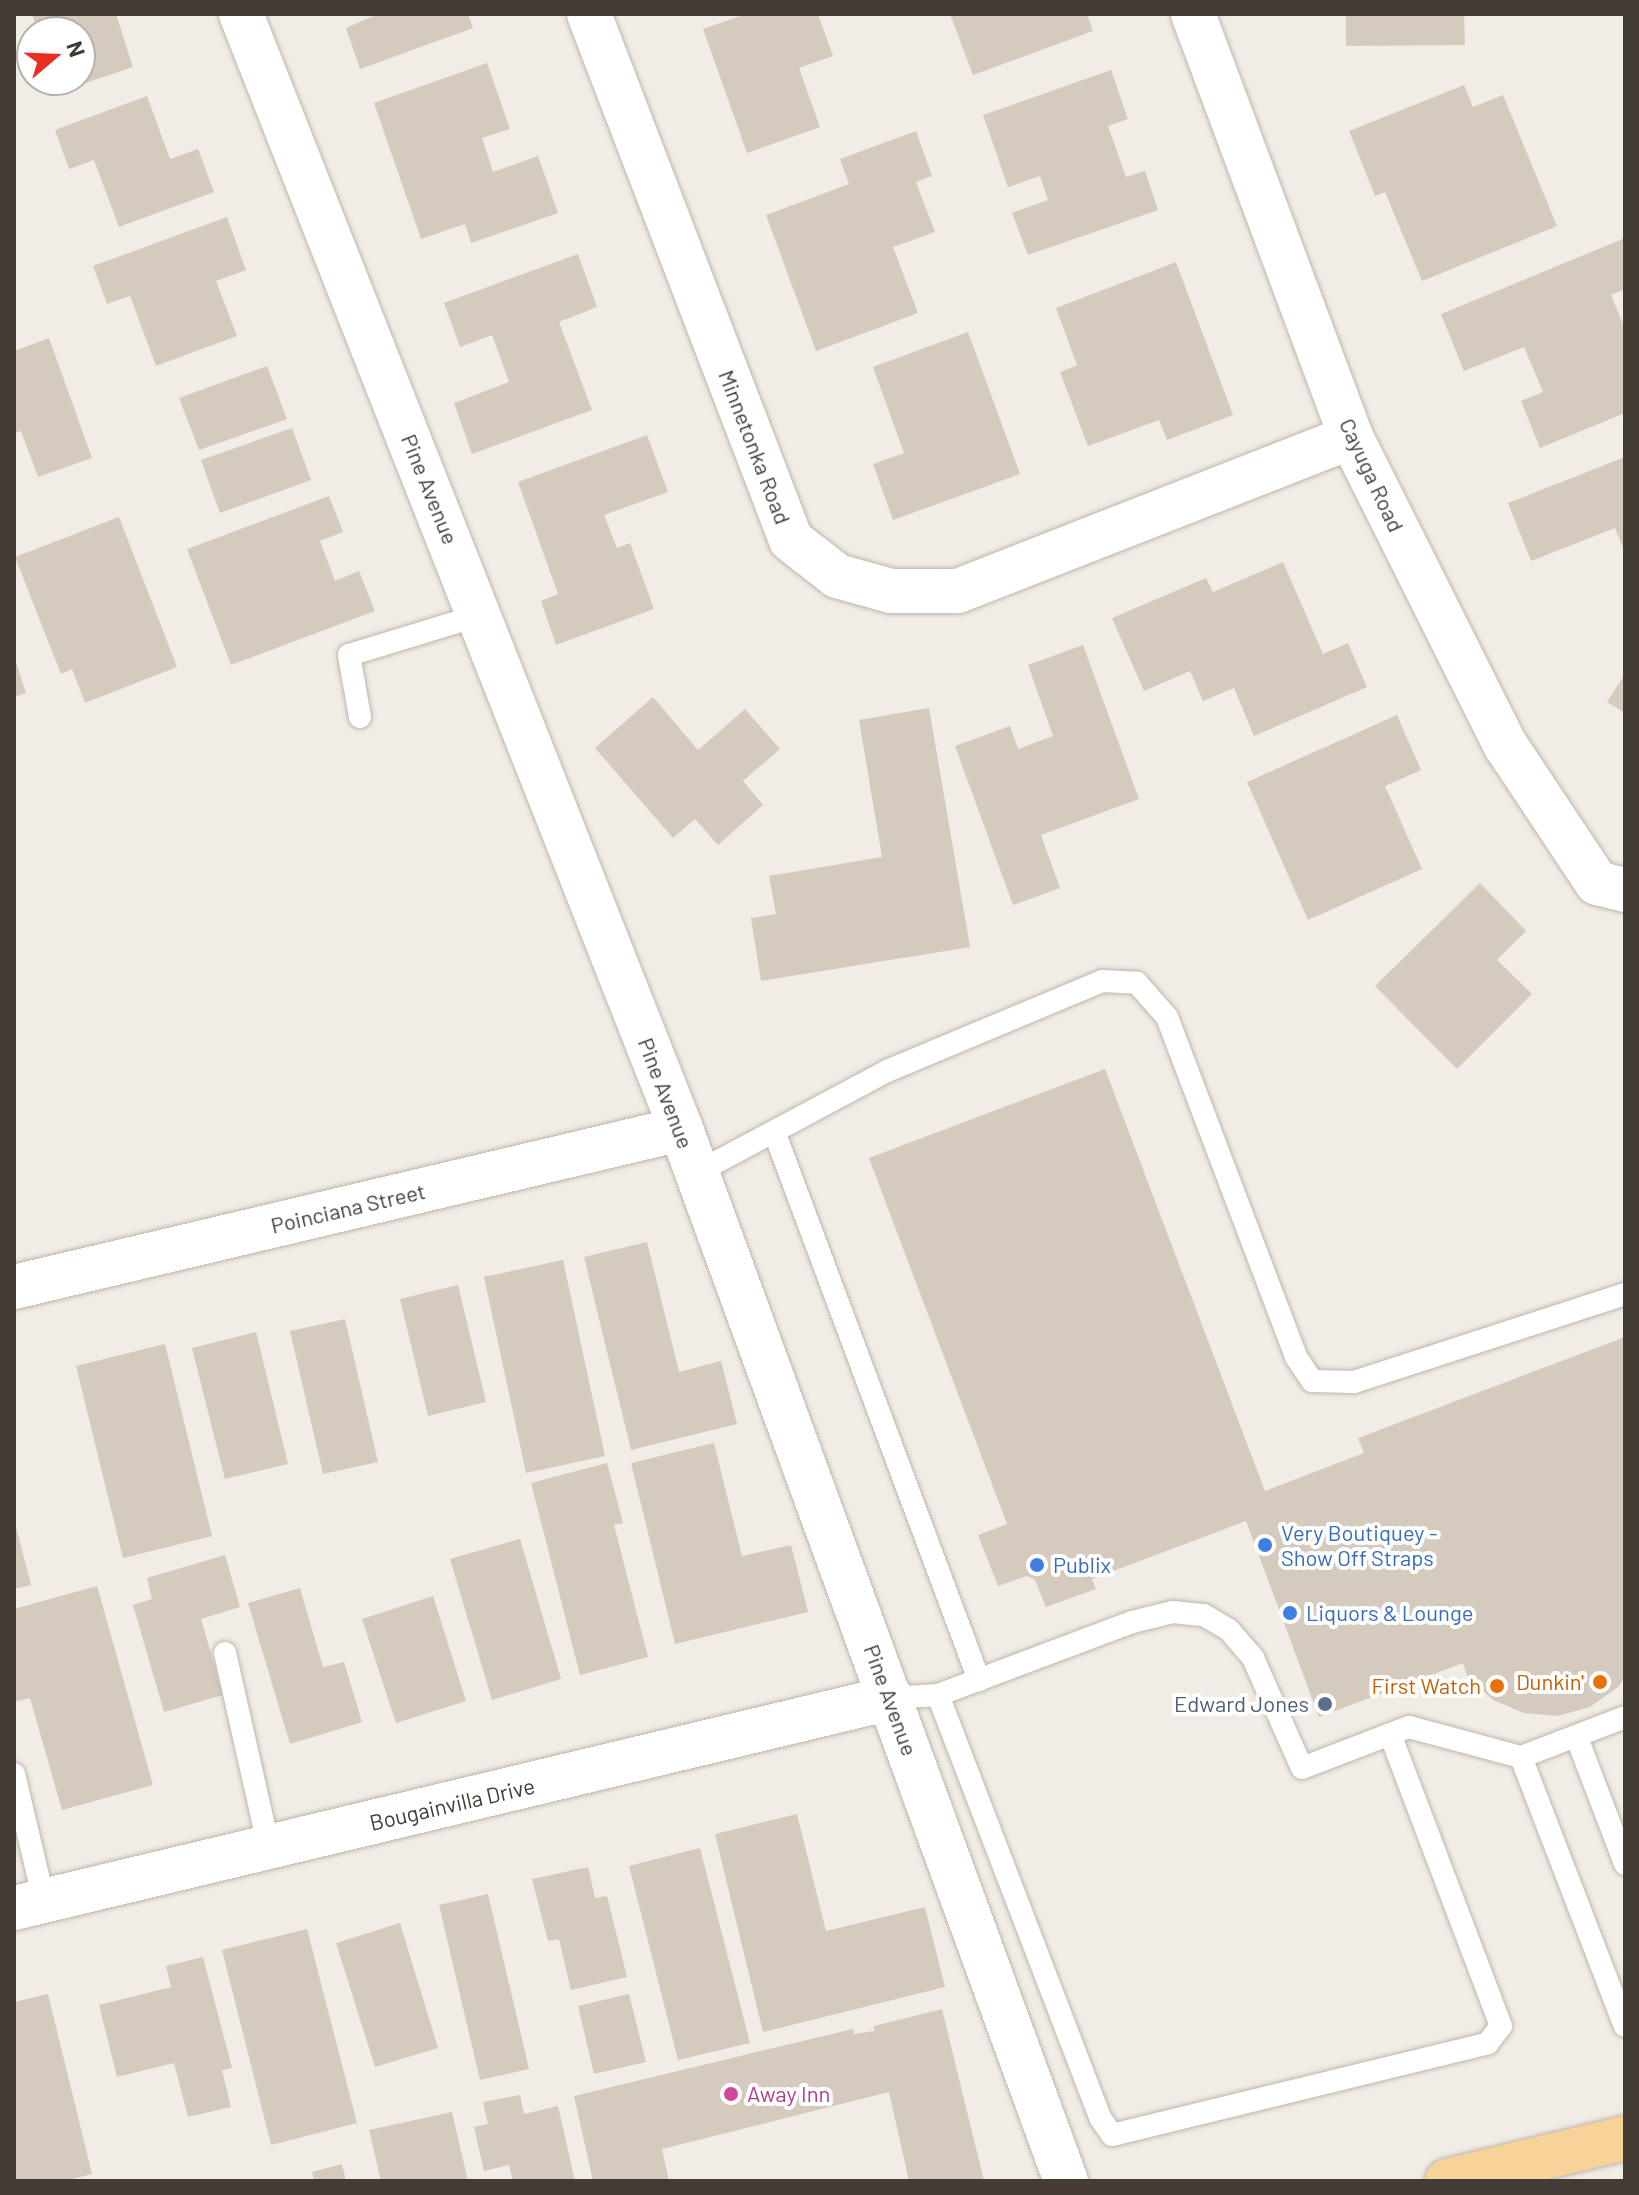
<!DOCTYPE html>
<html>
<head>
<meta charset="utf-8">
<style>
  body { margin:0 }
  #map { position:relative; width:1639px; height:2195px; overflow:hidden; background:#f1ece5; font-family:Barlow,sans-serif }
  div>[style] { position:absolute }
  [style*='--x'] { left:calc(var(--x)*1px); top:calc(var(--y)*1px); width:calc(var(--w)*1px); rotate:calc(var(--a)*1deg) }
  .building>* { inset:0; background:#d5cabe }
  .roads { filter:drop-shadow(0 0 2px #bfb6ac) drop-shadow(0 0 2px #bfb6ac) }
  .lane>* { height:22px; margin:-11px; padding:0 11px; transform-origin:11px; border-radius:11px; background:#fff }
  .street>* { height:44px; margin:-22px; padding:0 22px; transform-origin:22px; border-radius:22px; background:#fff }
  .primary>* { height:44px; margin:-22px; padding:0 22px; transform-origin:22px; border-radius:22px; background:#f7d399 }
  .dots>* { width:22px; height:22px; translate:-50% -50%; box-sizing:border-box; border:4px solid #fff; border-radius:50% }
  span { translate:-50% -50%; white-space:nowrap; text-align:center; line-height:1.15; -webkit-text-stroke:8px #fff; paint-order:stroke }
  .street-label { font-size:22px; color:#433c35 }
  .shop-label { font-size:22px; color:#366cbe }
  .left { translate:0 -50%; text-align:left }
  .food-label { font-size:22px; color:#c56008 }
  .right { translate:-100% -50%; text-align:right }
  .service-label { font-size:22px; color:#4e5e75 }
  .hotel-label { font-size:22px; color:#b23c85 }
  .frame { position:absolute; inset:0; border:16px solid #433c35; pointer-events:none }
  .north { position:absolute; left:16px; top:16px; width:80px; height:80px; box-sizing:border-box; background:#fff; border:2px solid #b4b1ae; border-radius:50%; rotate:71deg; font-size:22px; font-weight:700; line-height:32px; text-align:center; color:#433c35 }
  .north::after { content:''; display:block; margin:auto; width:28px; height:36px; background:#ea2e23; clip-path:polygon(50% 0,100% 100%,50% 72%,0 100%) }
</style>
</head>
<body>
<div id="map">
  <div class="building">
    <i style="clip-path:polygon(32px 14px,116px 14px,133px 67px,58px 92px,54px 80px,80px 80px,80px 32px,38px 32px)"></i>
    <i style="clip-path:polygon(378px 14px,468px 14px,473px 28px,360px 69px,346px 28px)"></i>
    <i style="clip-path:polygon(746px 14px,818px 14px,833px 56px,799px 68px,820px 127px,747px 153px,703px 29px)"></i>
    <i style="clip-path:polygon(950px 14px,1087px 14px,1093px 31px,973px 75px)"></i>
    <i style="clip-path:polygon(1346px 14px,1464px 14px,1465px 45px,1346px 46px)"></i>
    <i style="clip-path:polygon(487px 63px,510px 129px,482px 138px,493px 172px,538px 156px,558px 213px,471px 243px,465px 224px,421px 239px,374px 103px)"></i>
    <i style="clip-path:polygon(1111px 70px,1128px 119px,1108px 126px,1126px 177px,1145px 171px,1158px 210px,1028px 255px,1012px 213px,1048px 200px,1040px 176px,1008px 187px,983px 115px)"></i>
    <i style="clip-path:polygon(1464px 85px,1473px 107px,1503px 95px,1557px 226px,1422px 281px,1385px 192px,1375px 196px,1349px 131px)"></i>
    <i style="clip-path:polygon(147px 96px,170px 159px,198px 149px,214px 192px,119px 227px,94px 160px,69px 169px,55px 130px)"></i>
    <i style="clip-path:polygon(916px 131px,932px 176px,916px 182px,935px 232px,893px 247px,918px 313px,816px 351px,766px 215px,849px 184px,840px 159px)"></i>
    <i style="clip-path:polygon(227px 217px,246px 270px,216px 281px,237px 336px,156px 366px,130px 296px,107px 304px,93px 266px)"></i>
    <i style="clip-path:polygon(1625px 238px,1625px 289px,1611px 295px,1625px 329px,1625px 413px,1540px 448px,1521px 401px,1543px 392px,1524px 347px,1464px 371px,1441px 314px)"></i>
    <i style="clip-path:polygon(578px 254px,597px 307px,559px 322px,592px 410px,472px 454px,454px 403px,509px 382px,492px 335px,460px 347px,444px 303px)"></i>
    <i style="clip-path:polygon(1176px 262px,1233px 415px,1167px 440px,1159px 420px,1088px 446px,1060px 372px,1077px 365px,1056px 308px)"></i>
    <i style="clip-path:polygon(968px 332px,1020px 474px,893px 520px,873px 464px,904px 453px,873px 367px)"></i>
    <i style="clip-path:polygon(49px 338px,92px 458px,38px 477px,21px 431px,14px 433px,14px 351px)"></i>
    <i style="clip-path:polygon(267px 366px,287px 419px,199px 450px,179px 398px)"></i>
    <i style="clip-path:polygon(292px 428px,311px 480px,220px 513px,201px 460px)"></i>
    <i style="clip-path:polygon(647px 435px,668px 492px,604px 515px,617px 548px,630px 543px,654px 609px,556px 645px,541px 601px,558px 594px,518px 482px)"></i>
    <i style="clip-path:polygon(1625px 457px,1625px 553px,1615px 528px,1531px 561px,1508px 503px)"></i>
    <i style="clip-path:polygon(329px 496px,343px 532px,320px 541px,335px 581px,359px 571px,375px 611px,231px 665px,187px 549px)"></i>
    <i style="clip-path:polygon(119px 517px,177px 667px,85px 703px,72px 669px,61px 674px,15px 557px)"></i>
    <i style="clip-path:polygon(1283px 562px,1323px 654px,1348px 643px,1367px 687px,1254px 736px,1234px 688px,1203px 701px,1190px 671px,1144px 691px,1112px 618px,1206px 578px,1213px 592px)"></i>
    <i style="clip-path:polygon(1083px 645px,1139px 799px,1041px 835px,1060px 888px,1013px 905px,955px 746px,1010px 726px,1018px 749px,1053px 736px,1028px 665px)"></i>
    <i style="clip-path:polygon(14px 656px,26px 693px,14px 697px)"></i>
    <i style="clip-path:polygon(1625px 674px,1625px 713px,1607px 702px)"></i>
    <i style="clip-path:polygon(653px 697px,698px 750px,745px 709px,780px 749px,743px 781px,763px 805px,718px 845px,695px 819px,673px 838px,595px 748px)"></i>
    <i style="clip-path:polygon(929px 708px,970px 947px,761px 981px,751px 918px,776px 914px,769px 876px,882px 857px,859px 720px)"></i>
    <i style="clip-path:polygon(1397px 715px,1421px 770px,1385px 786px,1422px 869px,1308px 920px,1247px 782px)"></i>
    <i style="clip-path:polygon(1480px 883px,1526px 931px,1497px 960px,1532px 994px,1457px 1069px,1375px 986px)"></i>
    <i style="clip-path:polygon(1105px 1069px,1265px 1491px,1364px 1453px,1358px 1438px,1625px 1337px,1625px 1677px,1618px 1687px,1590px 1707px,1558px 1716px,1524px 1713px,1493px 1700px,1467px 1676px,1463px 1663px,1319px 1717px,1246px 1521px,1092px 1579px,1096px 1589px,1046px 1607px,1035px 1580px,1027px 1576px,998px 1586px,978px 1535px,1007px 1524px,869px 1158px)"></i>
    <i style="clip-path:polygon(647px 1242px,679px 1372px,721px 1361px,737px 1424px,631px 1450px,584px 1257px)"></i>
    <i style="clip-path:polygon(563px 1260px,605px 1456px,526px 1473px,484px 1277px)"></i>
    <i style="clip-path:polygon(458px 1285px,486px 1402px,428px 1416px,400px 1299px)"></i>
    <i style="clip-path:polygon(345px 1319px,378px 1462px,323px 1474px,290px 1331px)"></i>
    <i style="clip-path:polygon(256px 1332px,288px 1464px,225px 1479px,192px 1348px)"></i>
    <i style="clip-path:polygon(165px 1344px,212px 1536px,123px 1558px,76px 1366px)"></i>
    <i style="clip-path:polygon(714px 1443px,742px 1556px,791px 1545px,808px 1612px,675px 1644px,631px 1463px)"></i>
    <i style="clip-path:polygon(607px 1463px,623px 1523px,614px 1525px,648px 1657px,580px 1675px,531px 1483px)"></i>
    <i style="clip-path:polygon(15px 1523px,31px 1585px,14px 1589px,14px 1524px)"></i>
    <i style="clip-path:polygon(520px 1539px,561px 1679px,492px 1700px,450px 1559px)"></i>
    <i style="clip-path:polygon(225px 1555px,240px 1607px,201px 1619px,223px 1695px,164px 1712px,133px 1605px,152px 1599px,147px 1578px)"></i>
    <i style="clip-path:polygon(97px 1586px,153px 1785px,62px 1810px,30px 1698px,14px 1702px,14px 1609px)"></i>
    <i style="clip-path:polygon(300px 1588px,323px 1667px,344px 1662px,362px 1722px,290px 1744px,248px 1603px)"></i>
    <i style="clip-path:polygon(433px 1596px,466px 1701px,396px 1723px,362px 1619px)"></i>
    <i style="clip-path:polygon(797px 1814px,826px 1931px,925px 1907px,945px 1987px,763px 2032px,715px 1834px)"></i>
    <i style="clip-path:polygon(700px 1848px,750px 2043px,678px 2060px,629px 1866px)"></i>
    <i style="clip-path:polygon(588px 1867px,595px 1898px,607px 1896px,627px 1977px,571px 1990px,559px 1939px,548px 1941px,532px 1879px)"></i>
    <i style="clip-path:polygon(488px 1894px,529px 2069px,480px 2080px,439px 1905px)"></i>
    <i style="clip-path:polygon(400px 1923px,438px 2048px,375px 2067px,336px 1943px)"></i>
    <i style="clip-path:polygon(307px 1929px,357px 2123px,271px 2145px,222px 1950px)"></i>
    <i style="clip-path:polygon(203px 1957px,232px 2068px,222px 2070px,231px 2107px,188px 2117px,174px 2063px,117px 2077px,99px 2005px,171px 1987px,166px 1966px)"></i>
    <i style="clip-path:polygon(48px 1994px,92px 2174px,65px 2181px,14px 2181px,14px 2002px)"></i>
    <i style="clip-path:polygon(629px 1994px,646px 2062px,594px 2074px,578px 2006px)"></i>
    <i style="clip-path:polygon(942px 2009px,984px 2181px,909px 2181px,889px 2092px,662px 2149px,669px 2181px,593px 2181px,574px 2096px,853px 2029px,854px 2034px,874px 2031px,874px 2026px)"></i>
    <i style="clip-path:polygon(520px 2095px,524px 2114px,558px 2106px,575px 2181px,513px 2181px,509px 2165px,484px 2171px,474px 2127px,488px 2124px,483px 2102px)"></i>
    <i style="clip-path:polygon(452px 2112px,468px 2181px,381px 2181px,369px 2130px)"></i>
    <i style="clip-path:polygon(342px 2164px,346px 2181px,314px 2181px,312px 2172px)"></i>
  </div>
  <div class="roads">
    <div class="lane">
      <i style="--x:360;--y:717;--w:63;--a:-100.1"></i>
      <i style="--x:349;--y:655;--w:137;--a:-17"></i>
      <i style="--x:775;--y:1134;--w:583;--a:69.51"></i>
      <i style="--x:696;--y:1173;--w:217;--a:-28.1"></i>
      <i style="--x:887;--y:1071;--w:233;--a:-22.7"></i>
      <i style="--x:1102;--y:981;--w:35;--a:3"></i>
      <i style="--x:1137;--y:983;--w:45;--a:48.6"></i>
      <i style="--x:1167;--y:1017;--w:364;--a:69.2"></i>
      <i style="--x:1296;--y:1357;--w:29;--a:56"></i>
      <i style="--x:1312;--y:1381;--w:42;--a:1.4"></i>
      <i style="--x:1354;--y:1382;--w:285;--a:-18"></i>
      <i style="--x:225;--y:1653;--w:200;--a:77.3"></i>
      <i style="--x:938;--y:1695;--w:454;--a:69"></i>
      <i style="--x:1101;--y:2119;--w:19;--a:55"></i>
      <i style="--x:1112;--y:2135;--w:387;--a:-13.7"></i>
      <i style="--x:1488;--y:2043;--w:21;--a:-53"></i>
      <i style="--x:1501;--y:2026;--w:312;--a:-110.8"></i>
      <i style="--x:891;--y:1698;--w:47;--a:-3.7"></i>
      <i style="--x:938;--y:1695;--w:207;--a:-20.6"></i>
      <i style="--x:1132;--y:1622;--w:42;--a:-13.7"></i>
      <i style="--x:1173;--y:1612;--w:31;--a:6"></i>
      <i style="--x:1204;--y:1615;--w:29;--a:31"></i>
      <i style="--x:1229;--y:1630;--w:37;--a:49"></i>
      <i style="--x:1253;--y:1658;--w:120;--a:66"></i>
      <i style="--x:1302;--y:1768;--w:115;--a:-21"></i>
      <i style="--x:1409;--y:1727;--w:116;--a:15"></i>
      <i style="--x:1521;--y:1757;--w:111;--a:-21"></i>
      <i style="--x:1577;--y:1738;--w:135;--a:69.1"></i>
      <i style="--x:1521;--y:1757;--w:288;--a:68.9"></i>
      <i style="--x:14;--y:1774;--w:130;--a:76.7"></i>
    </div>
    <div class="street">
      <i style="--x:241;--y:14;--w:1199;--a:68.46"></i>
      <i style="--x:681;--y:1129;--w:1120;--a:69.9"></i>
      <i style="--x:589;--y:14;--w:563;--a:68.99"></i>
      <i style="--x:791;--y:540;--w:58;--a:38"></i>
      <i style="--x:837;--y:576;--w:56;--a:15.5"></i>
      <i style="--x:891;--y:591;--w:67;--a:0"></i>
      <i style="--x:958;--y:591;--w:422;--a:-21.4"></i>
      <i style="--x:1193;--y:14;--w:452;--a:69.5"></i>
      <i style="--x:1351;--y:437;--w:346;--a:63.4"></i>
      <i style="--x:1506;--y:746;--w:164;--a:56.4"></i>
      <i style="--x:1597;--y:883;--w:29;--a:14"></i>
      <i style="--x:14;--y:1287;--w:685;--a:-13.33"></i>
      <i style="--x:14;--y:1908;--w:902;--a:-13.47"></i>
    </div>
    <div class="primary">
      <i style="--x:1447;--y:2181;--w:183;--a:-13.6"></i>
    </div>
  </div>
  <div class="dots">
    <i style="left:1265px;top:1545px;background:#3f7fe0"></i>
    <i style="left:1037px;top:1565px;background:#3f7fe0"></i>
    <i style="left:1290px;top:1613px;background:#3f7fe0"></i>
    <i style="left:1600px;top:1682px;background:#e8710a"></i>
    <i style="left:1497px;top:1686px;background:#e8710a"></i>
    <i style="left:1325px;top:1704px;background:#5c6f8a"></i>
    <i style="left:731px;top:2094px;background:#d1479c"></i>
  </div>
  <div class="street-label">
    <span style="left:755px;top:447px;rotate:69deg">Minnetonka Road</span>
    <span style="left:1372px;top:475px;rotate:65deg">Cayuga Road</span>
    <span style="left:430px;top:489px;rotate:68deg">Pine Avenue</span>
    <span style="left:666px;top:1093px;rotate:69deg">Pine Avenue</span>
    <span style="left:348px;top:1208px;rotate:-13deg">Poinciana Street</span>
    <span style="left:891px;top:1700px;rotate:70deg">Pine Avenue</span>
    <span style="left:452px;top:1804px;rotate:-13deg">Bougainvilla Drive</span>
  </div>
  <div class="shop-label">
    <span class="left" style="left:1281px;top:1545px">Very Boutiquey -<br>Show Off Straps</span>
    <span class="left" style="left:1053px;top:1565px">Publix</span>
    <span class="left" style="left:1306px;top:1613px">Liquors &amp; Lounge</span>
  </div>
  <div class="food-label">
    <span class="right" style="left:1584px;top:1682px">Dunkin'</span>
    <span class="right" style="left:1481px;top:1686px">First Watch</span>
  </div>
  <div class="service-label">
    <span class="right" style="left:1309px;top:1704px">Edward Jones</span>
  </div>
  <div class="hotel-label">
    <span class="left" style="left:747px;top:2094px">Away Inn</span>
  </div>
  <div class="frame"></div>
  <div class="north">N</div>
</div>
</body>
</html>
